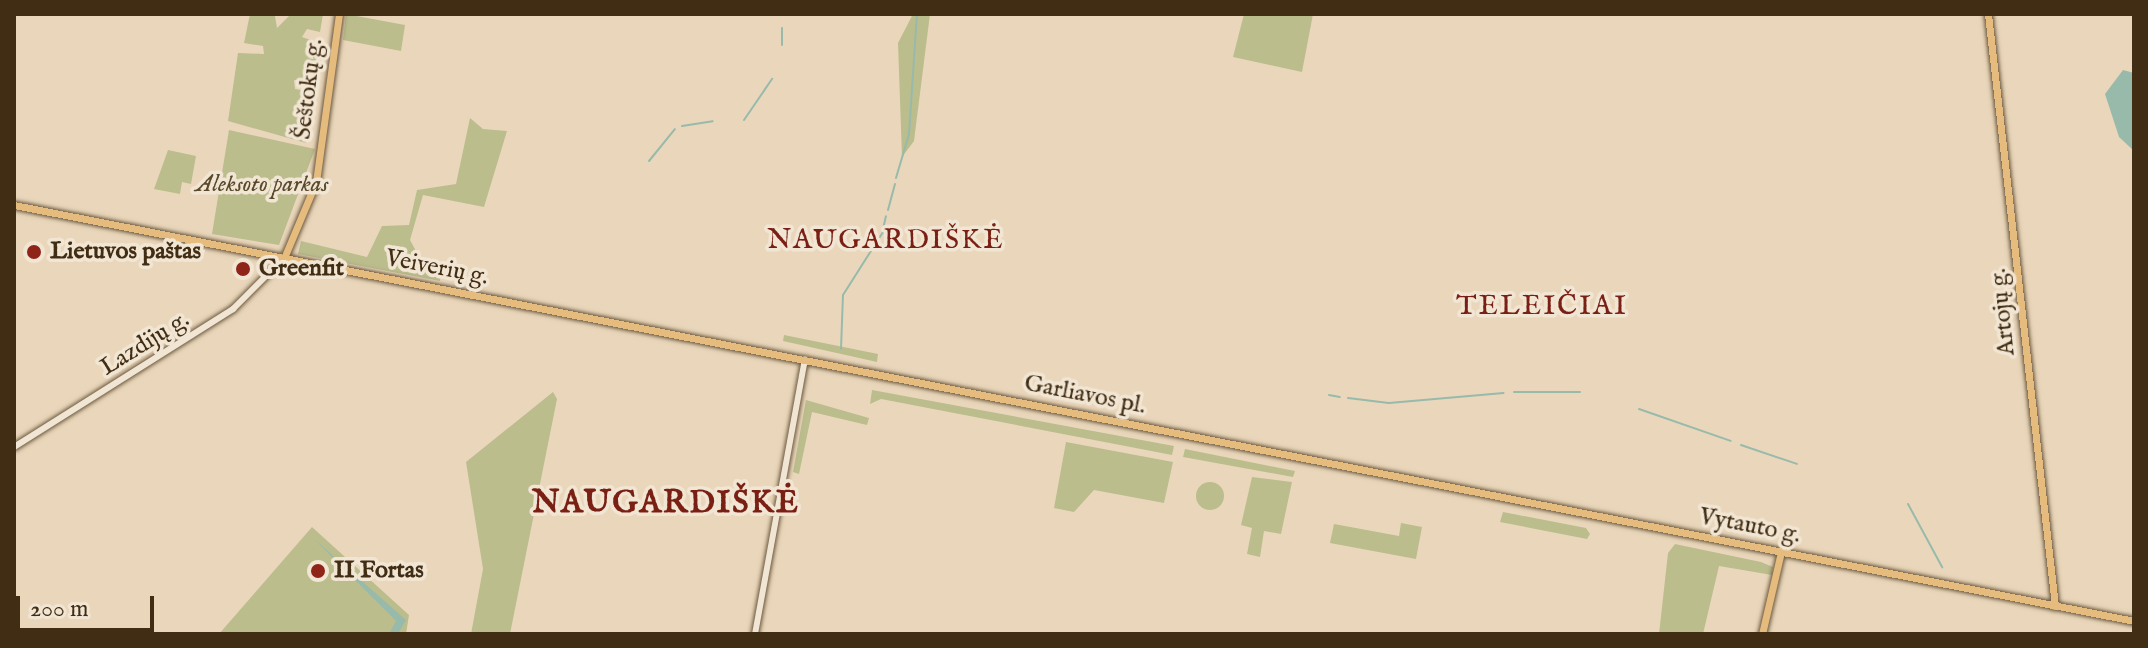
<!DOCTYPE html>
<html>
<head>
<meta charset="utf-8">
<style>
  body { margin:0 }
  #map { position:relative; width:2148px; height:648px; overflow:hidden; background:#ead7bb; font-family:"IM FELL English",serif }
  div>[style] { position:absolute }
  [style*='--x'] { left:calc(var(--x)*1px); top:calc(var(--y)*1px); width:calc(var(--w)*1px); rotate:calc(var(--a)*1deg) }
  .green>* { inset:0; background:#bbbd8d }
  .round { border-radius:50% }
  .water>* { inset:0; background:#98baab }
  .stream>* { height:2px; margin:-1px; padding:0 1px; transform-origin:1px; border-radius:1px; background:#98baab }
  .roads { filter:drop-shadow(0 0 2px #6b583e) drop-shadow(0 0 2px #6b583e) }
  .minor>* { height:6px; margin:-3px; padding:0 3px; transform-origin:3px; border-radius:3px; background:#f1e5d3 }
  .major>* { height:7px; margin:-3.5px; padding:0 3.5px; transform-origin:3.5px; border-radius:3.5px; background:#e5bc7e }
  .dots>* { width:22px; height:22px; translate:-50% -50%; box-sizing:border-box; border:4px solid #f1e5d3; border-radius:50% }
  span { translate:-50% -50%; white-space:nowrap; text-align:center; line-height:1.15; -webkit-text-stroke:7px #f1e5d3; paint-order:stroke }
  .street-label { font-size:24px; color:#412d14 }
  .park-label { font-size:24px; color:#594a2c; font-style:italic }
  .poi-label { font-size:24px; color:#412d14; font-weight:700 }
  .left { translate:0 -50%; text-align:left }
  .quarter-label { font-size:28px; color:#7a1f14; letter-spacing:2px }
  .district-label { font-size:32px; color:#7a1f14; font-weight:700; letter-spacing:2px }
  .frame { position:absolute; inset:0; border:16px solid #412d14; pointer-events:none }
  .scale { position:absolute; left:16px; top:596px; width:138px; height:36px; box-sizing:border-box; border:4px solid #412d14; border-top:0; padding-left:10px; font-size:24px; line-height:28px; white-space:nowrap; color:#412d14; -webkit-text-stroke:6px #f1e5d3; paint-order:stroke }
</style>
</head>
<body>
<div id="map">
  <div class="green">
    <i style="clip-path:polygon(250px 14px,282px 14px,275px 16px,277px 28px,291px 14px,323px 14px,320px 32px,307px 29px,302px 37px,319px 43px,314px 82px,294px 80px,295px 89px,313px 92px,306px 143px,228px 121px,238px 53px,264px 54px,263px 46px,244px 43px)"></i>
    <i style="clip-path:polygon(346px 14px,405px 25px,401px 51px,343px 40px)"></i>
    <i style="clip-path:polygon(913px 14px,930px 14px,914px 141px,902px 157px,898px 43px)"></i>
    <i style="clip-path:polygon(1244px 14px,1313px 14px,1302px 72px,1233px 57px)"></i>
    <i style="clip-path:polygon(470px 118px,483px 129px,507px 131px,484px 207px,423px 195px,410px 240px,421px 260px,441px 267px,440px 281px,298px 254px,301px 241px,367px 257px,382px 226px,409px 225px,417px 190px,456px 184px)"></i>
    <i style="clip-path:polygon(229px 130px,315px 149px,279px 245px,212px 234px)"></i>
    <i style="clip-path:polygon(168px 150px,196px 156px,191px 184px,182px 182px,180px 194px,154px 189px)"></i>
    <i style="clip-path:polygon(784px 335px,878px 354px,877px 362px,783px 341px)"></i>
    <i style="clip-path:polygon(872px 390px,1174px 446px,1172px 455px,881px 399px,870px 404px)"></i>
    <i style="clip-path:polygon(553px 392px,557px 399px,510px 634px,471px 634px,483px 569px,466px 462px)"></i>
    <i style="clip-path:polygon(806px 400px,869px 418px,867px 425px,812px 412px,799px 474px,793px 472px)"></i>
    <i style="clip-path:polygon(1066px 442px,1173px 462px,1164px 503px,1094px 490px,1074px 512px,1054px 508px)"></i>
    <i style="clip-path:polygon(1185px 449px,1295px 471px,1293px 477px,1183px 457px)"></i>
    <i style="clip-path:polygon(1252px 477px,1292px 482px,1281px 534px,1264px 531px,1260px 557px,1247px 554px,1252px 528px,1241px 525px)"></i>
    <i class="round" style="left:1196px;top:482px;width:28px;height:28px"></i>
    <i style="clip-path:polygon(1503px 512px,1586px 528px,1590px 534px,1587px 539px,1500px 522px)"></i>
    <i style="clip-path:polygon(1401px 523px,1422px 527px,1416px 559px,1330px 543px,1334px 524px,1399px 536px)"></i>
    <i style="clip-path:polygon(312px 527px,409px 615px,406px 634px,219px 634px)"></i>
    <i style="clip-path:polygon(1675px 544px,1761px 562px,1773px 567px,1772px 575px,1719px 566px,1703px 634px,1659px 634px,1668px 553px)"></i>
  </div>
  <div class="water">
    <i style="clip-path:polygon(2123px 70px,2134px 73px,2134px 151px,2119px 137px,2105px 94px)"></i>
    <i style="clip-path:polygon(313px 538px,406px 620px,398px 634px,389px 634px,396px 621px)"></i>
  </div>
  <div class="stream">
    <i style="--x:782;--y:28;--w:17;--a:90"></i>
    <i style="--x:744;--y:120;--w:50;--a:-55.7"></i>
    <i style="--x:682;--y:126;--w:31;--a:-9"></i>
    <i style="--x:649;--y:161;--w:41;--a:-50.9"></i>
    <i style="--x:896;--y:178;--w:46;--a:-73.5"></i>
    <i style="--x:909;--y:134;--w:120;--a:-86.2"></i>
    <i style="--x:888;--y:210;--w:27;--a:-75"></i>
    <i style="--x:883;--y:229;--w:13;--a:-77"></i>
    <i style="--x:841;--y:349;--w:54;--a:-87.9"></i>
    <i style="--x:843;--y:295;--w:75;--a:-57.6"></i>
    <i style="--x:1514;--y:392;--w:66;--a:0"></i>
    <i style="--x:1329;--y:395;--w:11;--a:10"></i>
    <i style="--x:1348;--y:398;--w:41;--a:7"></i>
    <i style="--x:1389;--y:403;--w:115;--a:-5"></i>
    <i style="--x:1639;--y:409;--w:97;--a:19.2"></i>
    <i style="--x:1741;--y:445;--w:59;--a:18.7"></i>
    <i style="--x:1908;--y:504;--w:72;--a:61.6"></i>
  </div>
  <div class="roads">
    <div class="minor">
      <i style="--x:14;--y:447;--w:259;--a:-32.2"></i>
      <i style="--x:233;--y:309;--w:72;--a:-45"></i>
      <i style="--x:755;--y:634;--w:279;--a:-79.7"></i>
    </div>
    <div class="major">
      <i style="--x:1988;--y:14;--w:596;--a:83.54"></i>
      <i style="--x:14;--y:205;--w:2160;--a:11.1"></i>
      <i style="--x:284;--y:258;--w:82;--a:-67.2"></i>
      <i style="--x:316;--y:182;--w:170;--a:-82.2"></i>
      <i style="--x:1762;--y:634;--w:84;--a:-77"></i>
    </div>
  </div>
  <div class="dots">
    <i style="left:34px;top:252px;background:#8f2418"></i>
    <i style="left:243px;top:269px;background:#8f2418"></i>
    <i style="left:318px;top:571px;background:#8f2418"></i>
  </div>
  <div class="street-label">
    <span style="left:309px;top:89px;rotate:-83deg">Šeštokų g.</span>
    <span style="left:437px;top:268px;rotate:11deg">Veiverių g.</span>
    <span style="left:2003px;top:312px;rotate:-96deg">Artojų g.</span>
    <span style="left:145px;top:344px;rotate:-32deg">Lazdijų g.</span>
    <span style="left:1085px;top:395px;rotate:11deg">Garliavos pl.</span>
    <span style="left:1750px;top:526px;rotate:11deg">Vytauto g.</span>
  </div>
  <div class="park-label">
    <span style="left:262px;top:185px">Aleksoto parkas</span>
  </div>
  <div class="poi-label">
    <span class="left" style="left:50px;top:252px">Lietuvos paštas</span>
    <span class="left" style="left:259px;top:269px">Greenfit</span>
    <span class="left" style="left:334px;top:571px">II Fortas</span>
  </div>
  <div class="quarter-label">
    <span style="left:886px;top:241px">NAUGARDIŠKĖ</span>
    <span style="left:1542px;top:307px">TELEIČIAI</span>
  </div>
  <div class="district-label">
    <span style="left:666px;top:504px">NAUGARDIŠKĖ</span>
  </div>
  <div class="frame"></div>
  <div class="scale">200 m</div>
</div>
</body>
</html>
